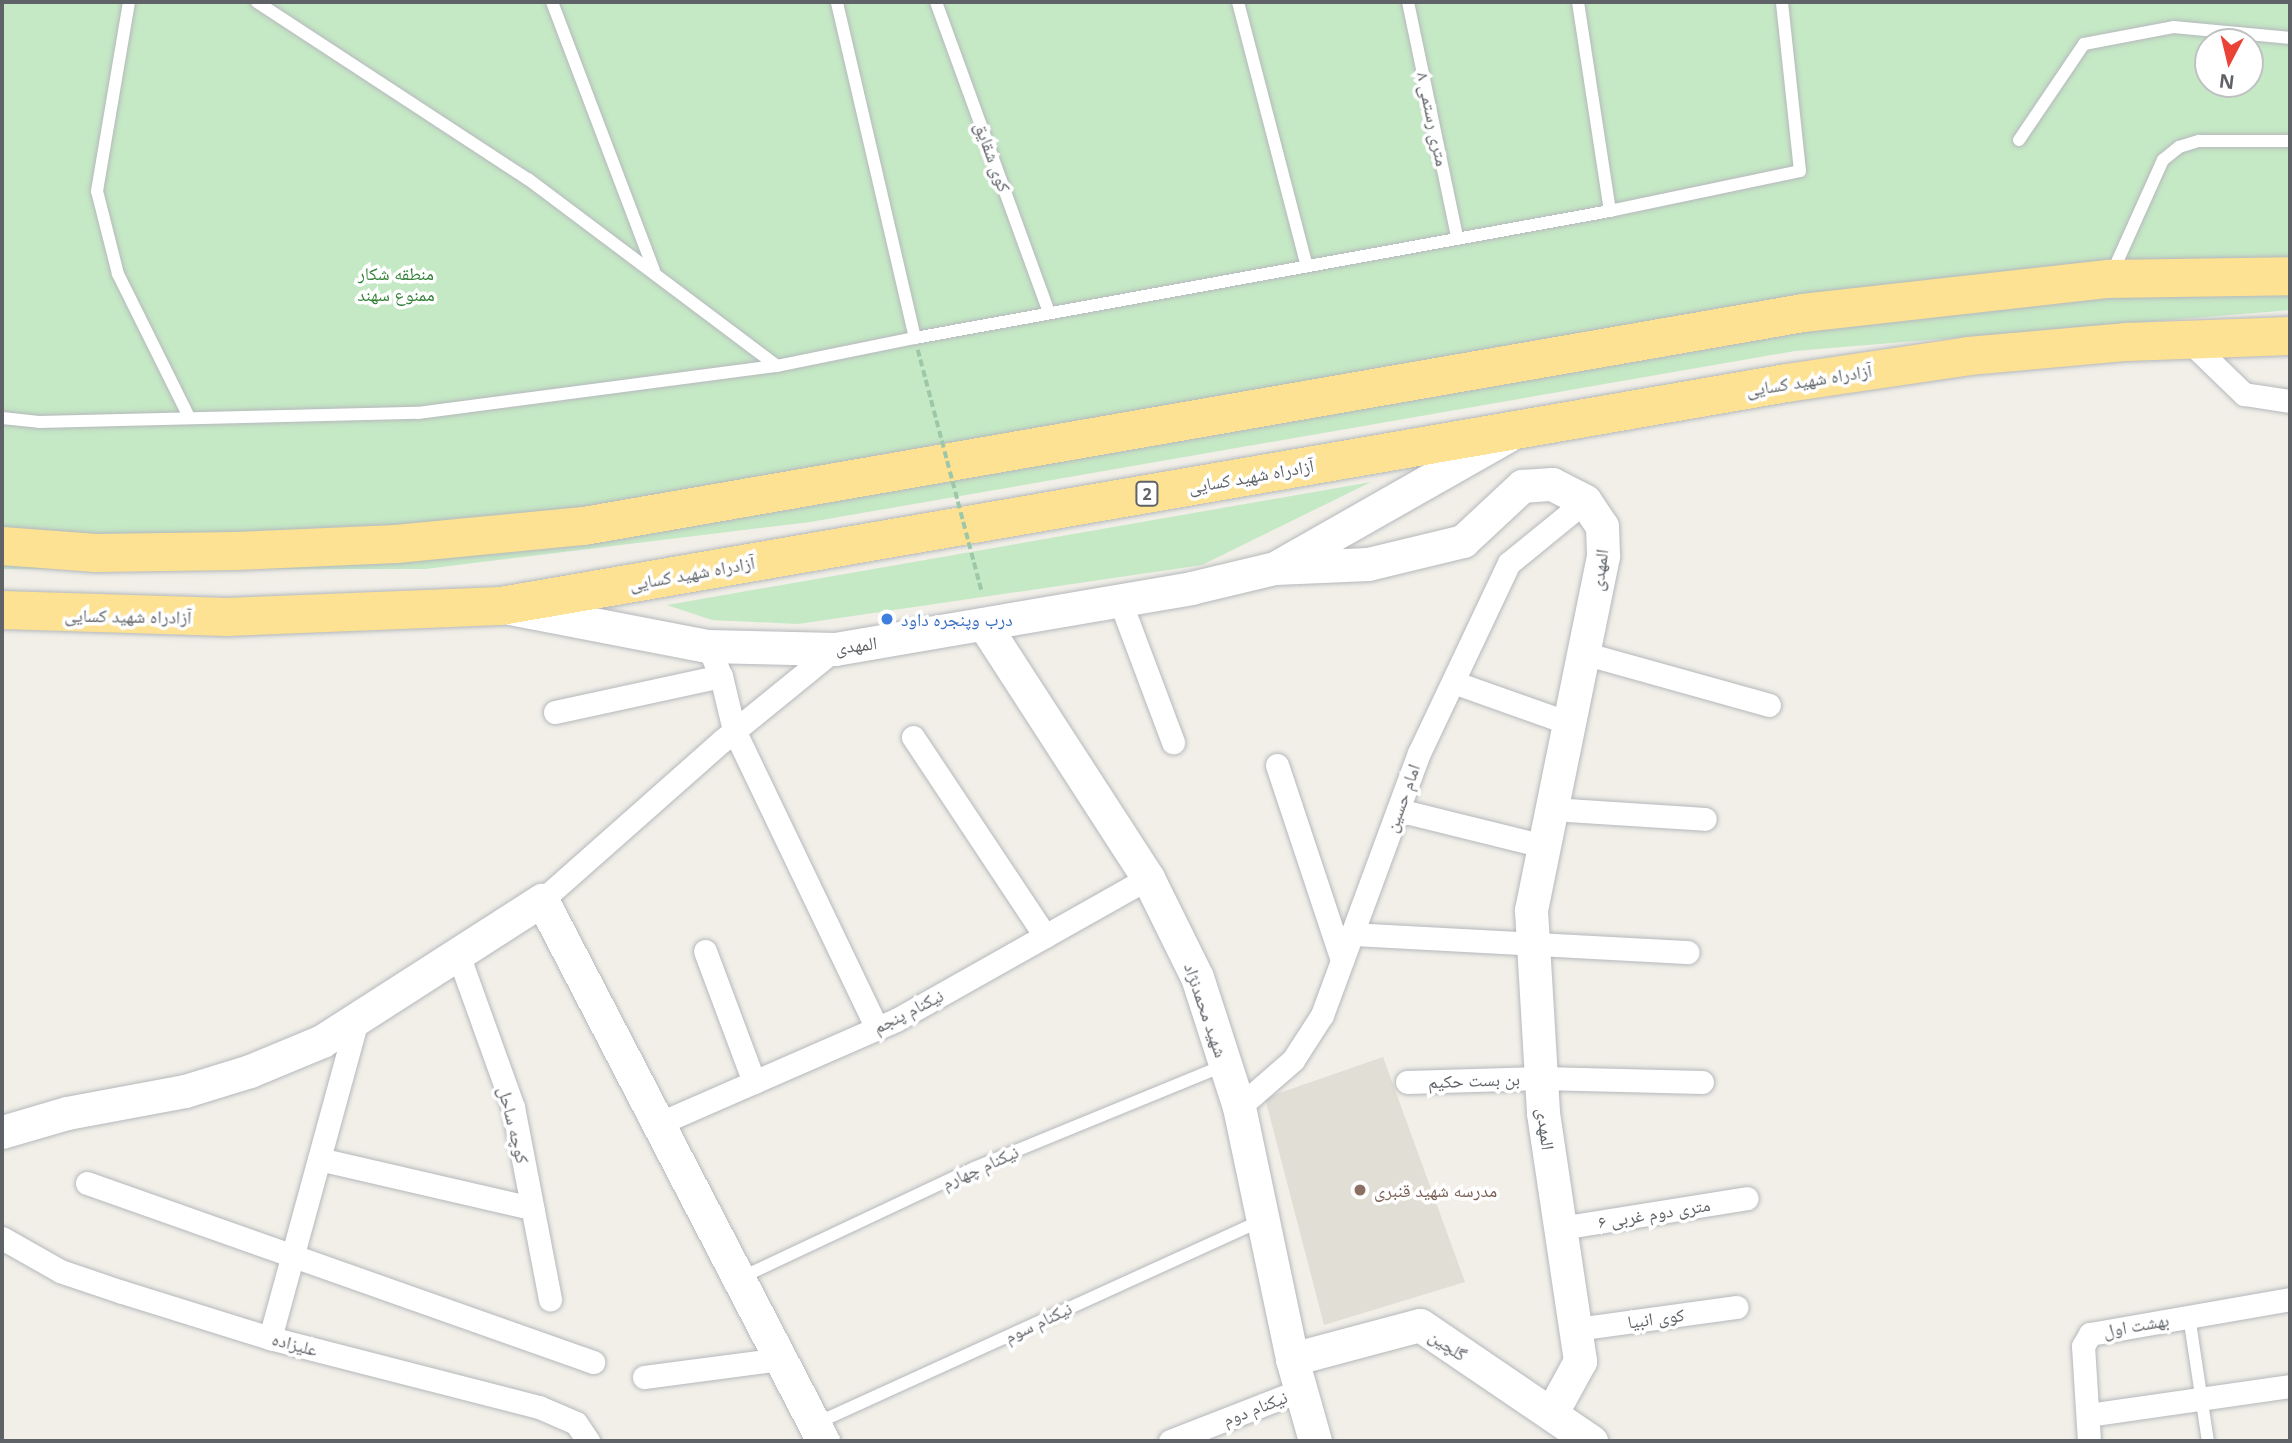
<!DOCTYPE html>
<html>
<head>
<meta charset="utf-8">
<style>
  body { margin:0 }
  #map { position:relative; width:2292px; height:1443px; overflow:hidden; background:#f1efe8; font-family:"Noto Sans","Noto Naskh Arabic",sans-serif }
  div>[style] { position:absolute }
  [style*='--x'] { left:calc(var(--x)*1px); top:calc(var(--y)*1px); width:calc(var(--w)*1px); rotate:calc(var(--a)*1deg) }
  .education>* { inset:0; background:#e1ded6 }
  .green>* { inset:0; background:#c5e8c5 }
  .roads { filter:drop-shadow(0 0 2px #b5b8bc) drop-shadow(0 0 2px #b5b8bc) }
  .lane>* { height:12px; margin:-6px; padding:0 6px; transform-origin:6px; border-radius:6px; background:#fff }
  .street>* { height:23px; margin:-11.5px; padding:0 11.5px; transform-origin:11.5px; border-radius:11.5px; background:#fff }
  .secondary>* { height:33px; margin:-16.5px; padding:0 16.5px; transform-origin:16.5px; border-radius:16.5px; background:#fff }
  .highway>* { height:38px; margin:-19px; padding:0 19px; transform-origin:19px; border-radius:19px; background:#fde293 }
  .path-bridge>* { height:3.5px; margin-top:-1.75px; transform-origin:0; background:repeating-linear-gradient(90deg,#9cc7a9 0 7px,transparent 0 10.5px) }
  .dots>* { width:19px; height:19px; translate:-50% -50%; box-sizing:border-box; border:4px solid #fff; border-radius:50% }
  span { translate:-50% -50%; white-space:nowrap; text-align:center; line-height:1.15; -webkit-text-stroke:7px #fff; paint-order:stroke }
  .shield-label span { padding:2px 5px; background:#fff; border:2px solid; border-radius:5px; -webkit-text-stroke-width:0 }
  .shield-label { font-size:16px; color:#5f6368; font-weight:700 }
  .street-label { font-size:18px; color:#5f6368 }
  .park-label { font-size:18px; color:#348238 }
  .shop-label { font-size:18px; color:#366cbe }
  .left { translate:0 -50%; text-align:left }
  .education-label { font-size:18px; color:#785e54 }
  .frame { position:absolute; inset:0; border:4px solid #5f6368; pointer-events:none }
  .north { position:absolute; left:2194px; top:28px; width:70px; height:70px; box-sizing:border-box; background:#fff; border:2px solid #bfc1c3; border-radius:50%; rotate:187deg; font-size:19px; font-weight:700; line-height:28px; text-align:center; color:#5f6368 }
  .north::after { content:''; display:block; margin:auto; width:24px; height:32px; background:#ea4335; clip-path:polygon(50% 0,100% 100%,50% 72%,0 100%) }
</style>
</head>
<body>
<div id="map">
  <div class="education">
    <i style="clip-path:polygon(1383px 1057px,1465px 1282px,1324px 1325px,1265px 1098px)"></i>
  </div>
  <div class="green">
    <i style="clip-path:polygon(evenodd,2px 2px,2290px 2px,2290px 310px,1795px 351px,810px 522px,425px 569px,2px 569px,2px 2px,2208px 42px,2250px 42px,2250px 84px,2208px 84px,2208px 42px)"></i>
    <i style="clip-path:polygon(1371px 482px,1202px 565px,798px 624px,712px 620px,667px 605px)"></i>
  </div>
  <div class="roads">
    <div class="lane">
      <i style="--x:129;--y:2;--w:192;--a:99.6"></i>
      <i style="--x:97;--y:191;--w:86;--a:75.8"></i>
      <i style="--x:118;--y:274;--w:160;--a:63.6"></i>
      <i style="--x:257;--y:2;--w:324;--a:33.2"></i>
      <i style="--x:528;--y:179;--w:311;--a:36.9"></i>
      <i style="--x:552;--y:2;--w:287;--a:69.2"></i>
      <i style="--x:936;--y:2;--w:331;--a:70"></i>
      <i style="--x:1238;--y:2;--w:273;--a:75.4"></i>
      <i style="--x:1408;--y:2;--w:240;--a:78.2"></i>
      <i style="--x:1578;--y:2;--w:211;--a:81.3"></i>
      <i style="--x:2019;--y:140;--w:116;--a:-55.9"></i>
      <i style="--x:2084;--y:44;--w:92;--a:-10.7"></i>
      <i style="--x:2174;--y:27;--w:117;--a:5.4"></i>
      <i style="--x:2113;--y:271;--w:122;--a:-65.8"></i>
      <i style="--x:2163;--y:160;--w:21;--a:-39"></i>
      <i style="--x:2179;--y:147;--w:21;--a:-17"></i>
      <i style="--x:2199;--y:141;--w:91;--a:0"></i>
      <i style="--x:915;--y:338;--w:707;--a:-10.36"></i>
      <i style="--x:1610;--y:211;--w:194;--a:-11.9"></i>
      <i style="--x:1800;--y:171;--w:170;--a:-96.1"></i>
      <i style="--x:2;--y:418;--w:37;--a:6"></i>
      <i style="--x:39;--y:422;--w:379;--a:-1.4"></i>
      <i style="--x:418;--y:413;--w:362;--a:-7.5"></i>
      <i style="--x:777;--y:366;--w:141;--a:-11.5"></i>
      <i style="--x:915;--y:338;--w:345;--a:-103.1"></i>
      <i style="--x:738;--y:1279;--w:261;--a:-25.2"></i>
      <i style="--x:974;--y:1168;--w:271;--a:-22.3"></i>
      <i style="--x:2189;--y:1316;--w:126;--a:81.4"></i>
      <i style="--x:817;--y:1423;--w:489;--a:-24.5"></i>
    </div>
    <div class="street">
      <i style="--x:2188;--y:340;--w:78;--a:44"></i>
      <i style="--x:2244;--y:394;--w:47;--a:8.7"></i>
      <i style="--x:1120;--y:601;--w:151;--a:69.4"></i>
      <i style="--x:708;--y:646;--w:33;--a:67"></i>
      <i style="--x:721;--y:676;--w:56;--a:76.5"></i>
      <i style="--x:734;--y:730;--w:331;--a:64.4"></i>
      <i style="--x:1583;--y:653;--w:193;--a:15.6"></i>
      <i style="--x:1453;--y:682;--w:123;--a:19.5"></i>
      <i style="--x:555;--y:712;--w:170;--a:-12.2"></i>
      <i style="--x:913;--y:737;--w:239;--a:56.4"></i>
      <i style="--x:1277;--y:765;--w:206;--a:71.6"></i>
      <i style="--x:1552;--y:809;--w:153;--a:3.7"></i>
      <i style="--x:1398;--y:810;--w:150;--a:13.9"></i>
      <i style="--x:542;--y:900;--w:242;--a:-41.5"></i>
      <i style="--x:723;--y:740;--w:144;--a:-39.1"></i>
      <i style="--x:1352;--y:934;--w:336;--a:3.1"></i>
      <i style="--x:705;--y:951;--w:140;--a:69.5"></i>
      <i style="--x:459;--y:957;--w:159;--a:70.2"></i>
      <i style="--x:513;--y:1107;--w:196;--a:79.1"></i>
      <i style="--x:1407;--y:1082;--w:134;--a:-1.7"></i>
      <i style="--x:1541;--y:1078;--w:161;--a:1.4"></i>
      <i style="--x:1239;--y:1107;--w:72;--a:-41"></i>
      <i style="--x:1293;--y:1060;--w:54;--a:-57.2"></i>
      <i style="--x:1322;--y:1015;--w:279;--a:-69.7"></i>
      <i style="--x:1419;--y:753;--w:210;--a:-64.7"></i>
      <i style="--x:1509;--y:563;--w:98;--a:-39.2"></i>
      <i style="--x:658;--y:1124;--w:260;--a:-23.6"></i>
      <i style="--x:896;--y:1020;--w:289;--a:-29.4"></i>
      <i style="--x:319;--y:1159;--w:219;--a:13"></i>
      <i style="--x:87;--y:1183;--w:537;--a:19.48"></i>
      <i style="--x:1560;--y:1228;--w:189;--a:-9.1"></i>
      <i style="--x:2;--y:1238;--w:67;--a:29.6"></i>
      <i style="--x:60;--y:1271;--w:65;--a:18.7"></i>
      <i style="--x:122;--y:1292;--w:155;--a:17.3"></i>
      <i style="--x:270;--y:1338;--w:278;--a:14.4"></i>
      <i style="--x:539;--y:1407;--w:40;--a:23.4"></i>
      <i style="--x:576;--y:1423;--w:22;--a:56"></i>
      <i style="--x:1576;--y:1329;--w:162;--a:-7.8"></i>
      <i style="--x:270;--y:1338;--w:329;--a:-74.7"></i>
      <i style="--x:644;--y:1377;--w:137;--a:-7.5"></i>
      <i style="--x:2088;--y:1415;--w:204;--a:-8.2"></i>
      <i style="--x:1170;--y:1441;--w:141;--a:-21.3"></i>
      <i style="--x:2089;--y:1441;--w:95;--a:-93.6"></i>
      <i style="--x:2083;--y:1346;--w:14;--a:-60"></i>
      <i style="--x:2090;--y:1334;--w:203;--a:-9.9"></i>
    </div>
    <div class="secondary">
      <i style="--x:1280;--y:565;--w:261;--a:-29.6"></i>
      <i style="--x:510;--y:608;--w:202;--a:10.9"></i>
      <i style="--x:708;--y:646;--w:127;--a:1.4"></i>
      <i style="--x:835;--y:649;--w:361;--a:-9.7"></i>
      <i style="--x:1191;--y:588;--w:86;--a:-13.4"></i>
      <i style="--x:1275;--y:568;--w:93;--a:-2.5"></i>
      <i style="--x:1368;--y:564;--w:98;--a:-13.6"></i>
      <i style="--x:1463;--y:541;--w:81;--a:-43"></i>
      <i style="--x:1522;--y:486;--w:30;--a:-4"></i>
      <i style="--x:1552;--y:484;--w:37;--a:27"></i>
      <i style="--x:1585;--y:501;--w:30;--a:56"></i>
      <i style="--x:1602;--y:526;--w:30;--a:88"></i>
      <i style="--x:1603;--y:556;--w:361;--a:101.5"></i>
      <i style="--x:1531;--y:910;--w:203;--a:86.6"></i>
      <i style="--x:1543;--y:1113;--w:251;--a:81.5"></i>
      <i style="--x:1580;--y:1361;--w:60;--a:118.7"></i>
      <i style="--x:985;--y:626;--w:300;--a:57.1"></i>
      <i style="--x:1148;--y:878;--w:110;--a:63.7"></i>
      <i style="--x:1197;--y:977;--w:137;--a:72.1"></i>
      <i style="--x:1239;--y:1107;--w:258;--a:78.1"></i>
      <i style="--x:1292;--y:1359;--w:85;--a:74.3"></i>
      <i style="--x:2;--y:1132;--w:68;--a:-16.3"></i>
      <i style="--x:67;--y:1113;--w:120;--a:-10.6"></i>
      <i style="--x:185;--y:1091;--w:68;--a:-17.1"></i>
      <i style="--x:250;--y:1071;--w:78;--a:-22.6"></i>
      <i style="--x:322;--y:1041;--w:261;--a:-32.7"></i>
      <i style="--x:542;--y:900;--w:610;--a:62.55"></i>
      <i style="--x:1292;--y:1359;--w:132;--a:-14.9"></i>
      <i style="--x:1420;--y:1325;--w:207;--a:34.2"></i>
    </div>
    <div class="highway">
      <i style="--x:2;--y:546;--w:94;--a:4.3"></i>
      <i style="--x:96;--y:553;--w:140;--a:-0.8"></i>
      <i style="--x:236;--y:551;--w:160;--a:-2.5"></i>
      <i style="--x:396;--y:544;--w:189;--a:-5.5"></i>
      <i style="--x:584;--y:526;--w:1237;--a:-9.91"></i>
      <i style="--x:1803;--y:313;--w:307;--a:-6.4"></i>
      <i style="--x:2108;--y:279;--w:182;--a:-0.9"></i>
      <i style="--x:2;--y:610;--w:225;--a:1.8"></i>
      <i style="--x:227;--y:617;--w:274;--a:-2.3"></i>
      <i style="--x:501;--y:606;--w:1305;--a:-9.84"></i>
      <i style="--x:1787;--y:383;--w:184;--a:-8.4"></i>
      <i style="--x:1969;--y:356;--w:159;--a:-5.1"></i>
      <i style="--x:2127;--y:342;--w:163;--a:-2.1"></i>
    </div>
  </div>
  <div class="path-bridge">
    <i style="--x:918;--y:350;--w:251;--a:75.2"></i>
  </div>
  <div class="dots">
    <i style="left:887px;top:619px;background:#3f7fe0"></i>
    <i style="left:1360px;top:1190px;background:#8d6e63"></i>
  </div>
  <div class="shield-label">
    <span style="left:1147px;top:494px">2</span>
  </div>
  <div class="street-label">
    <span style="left:1433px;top:119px;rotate:78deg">۸ متری رستمی</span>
    <span style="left:993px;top:157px;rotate:70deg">کوی شقایق</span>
    <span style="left:1809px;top:380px;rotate:-9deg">آزادراه شهید کسایی</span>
    <span style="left:1251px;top:476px;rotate:-10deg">آزادراه شهید کسایی</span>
    <span style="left:1599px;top:570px;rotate:-82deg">المهدی</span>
    <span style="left:692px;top:573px;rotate:-10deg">آزادراه شهید کسایی</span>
    <span style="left:128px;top:616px;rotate:1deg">آزادراه شهید کسایی</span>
    <span style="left:856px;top:645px;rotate:-7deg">المهدی</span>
    <span style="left:1402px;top:798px;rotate:-70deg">امام حسین</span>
    <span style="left:1206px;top:1010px;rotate:71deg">شهید محمدنژاد</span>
    <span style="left:908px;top:1011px;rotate:-27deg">نیکنام پنجم</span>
    <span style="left:1474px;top:1080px;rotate:-2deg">بن بست حکیم</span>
    <span style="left:514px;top:1125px;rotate:76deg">کوچه ساحل</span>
    <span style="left:1546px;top:1129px;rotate:83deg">المهدی</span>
    <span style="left:980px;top:1167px;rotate:-24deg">نیکنام چهارم</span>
    <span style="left:1654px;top:1213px;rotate:-9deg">۶ متری دوم غربی</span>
    <span style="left:1656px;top:1318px;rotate:-8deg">کوی انبیا</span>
    <span style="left:1038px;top:1322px;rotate:-25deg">نیکنام سوم</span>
    <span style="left:2136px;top:1325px;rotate:-10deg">بهشت اول</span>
    <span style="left:295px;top:1344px;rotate:15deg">علیزاده</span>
    <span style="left:1448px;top:1345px;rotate:34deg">گلچین</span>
    <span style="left:1255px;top:1408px;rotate:-21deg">نیکنام دوم</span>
  </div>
  <div class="park-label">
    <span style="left:396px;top:284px">منطقه شکار<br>ممنوع سهند</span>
  </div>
  <div class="shop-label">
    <span class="left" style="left:901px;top:619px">درب وپنجره داود</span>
  </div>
  <div class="education-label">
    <span class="left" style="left:1374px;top:1190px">مدرسه شهید قنبری</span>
  </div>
  <div class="frame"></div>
  <div class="north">N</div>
</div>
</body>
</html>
